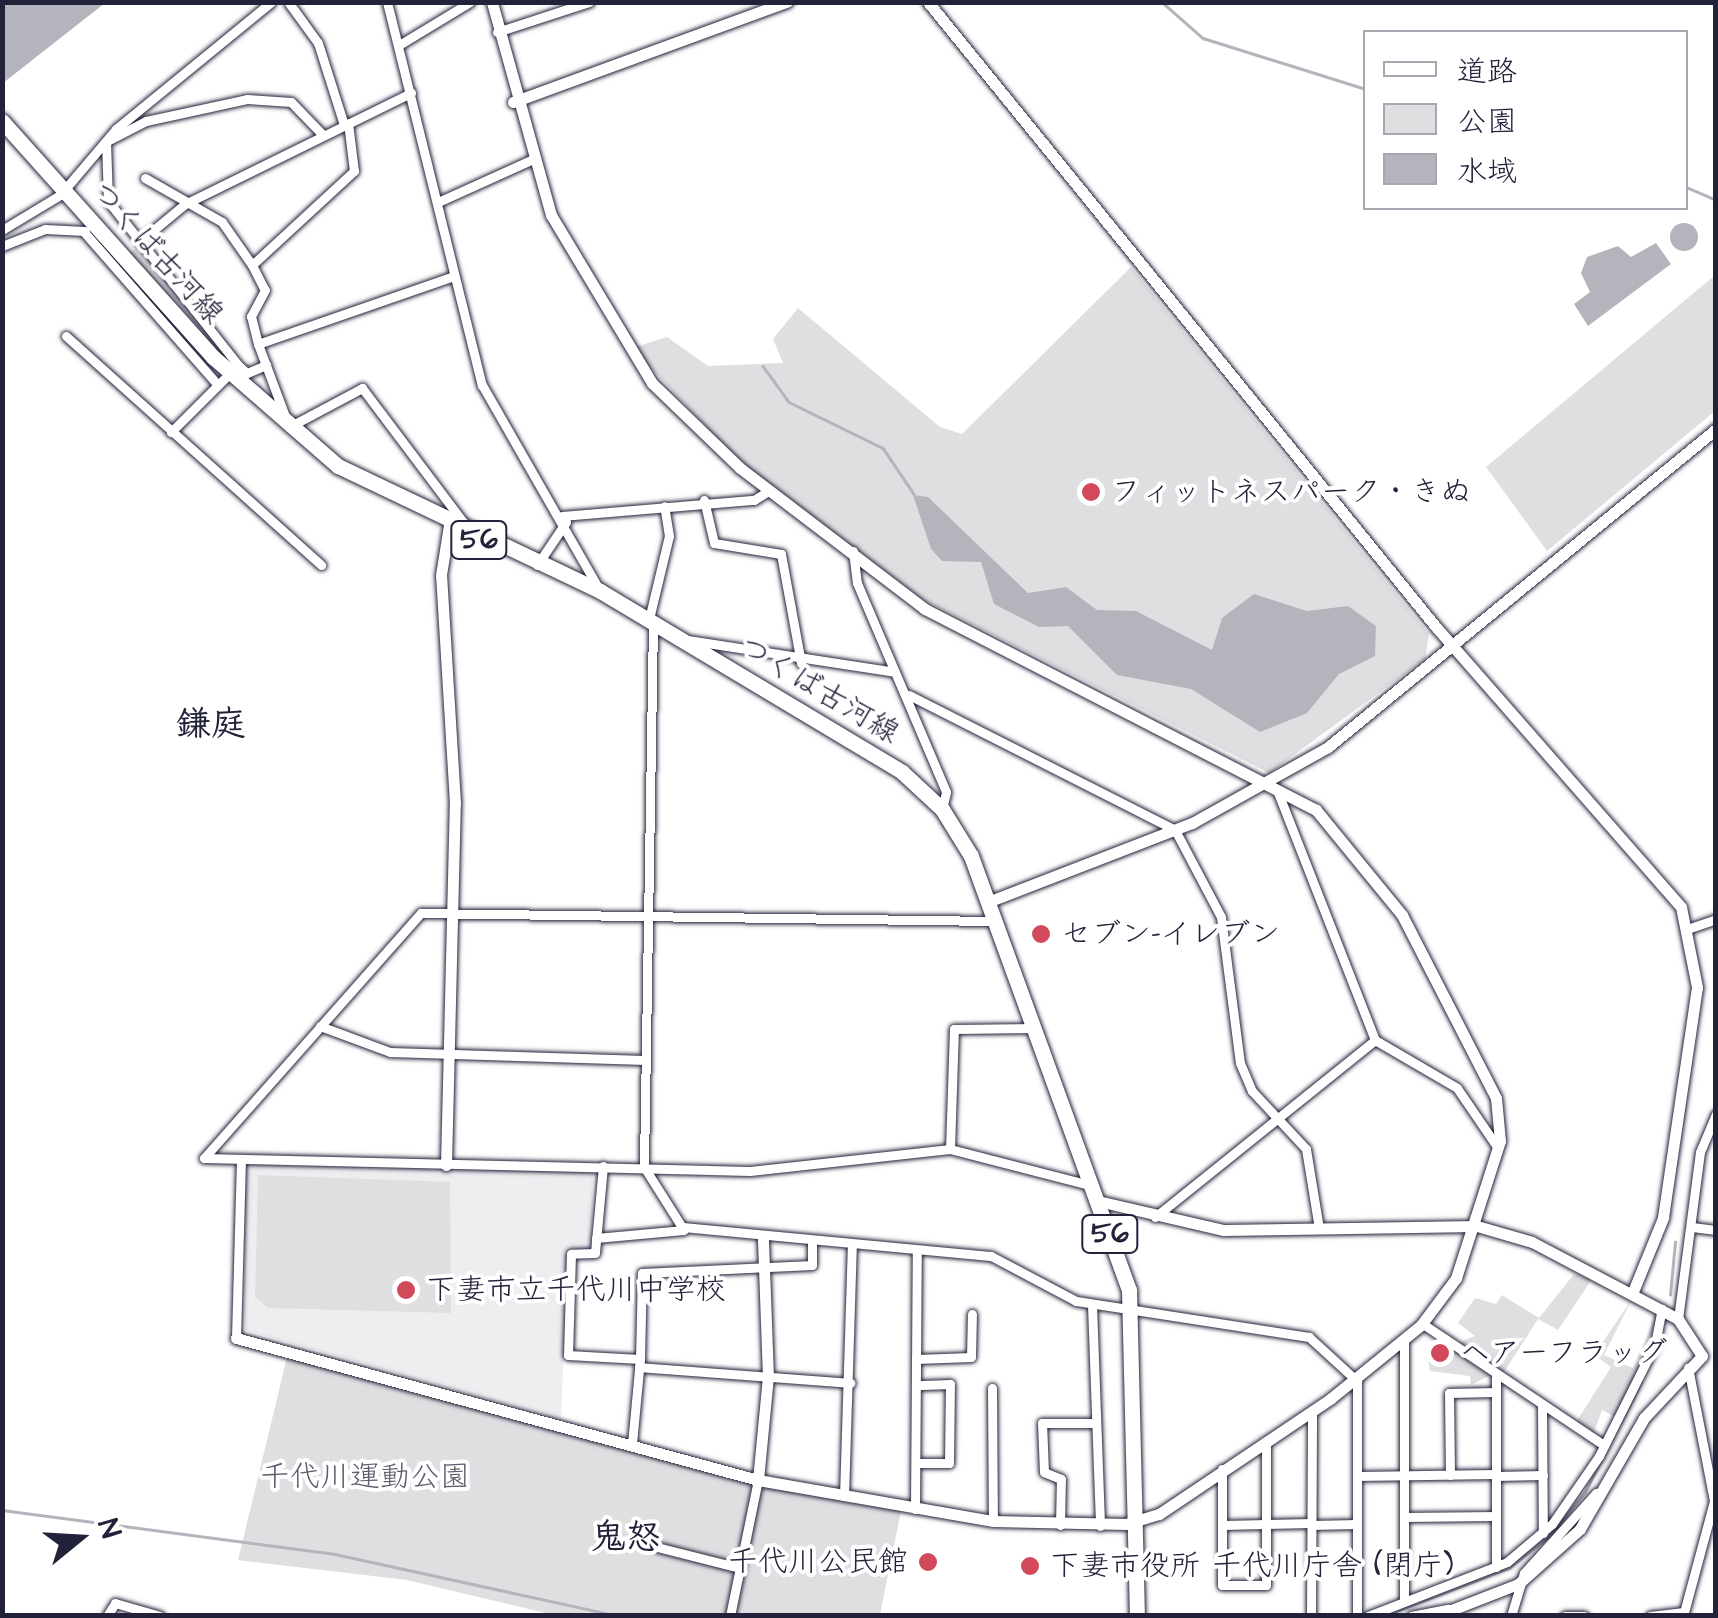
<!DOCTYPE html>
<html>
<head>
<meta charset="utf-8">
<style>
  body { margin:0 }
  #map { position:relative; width:1718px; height:1618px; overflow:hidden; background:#fff; font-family:"Architects Daughter","Klee One",sans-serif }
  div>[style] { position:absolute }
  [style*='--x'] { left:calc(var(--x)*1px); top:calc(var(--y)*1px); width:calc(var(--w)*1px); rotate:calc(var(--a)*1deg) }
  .built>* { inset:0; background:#eeeef1 }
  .green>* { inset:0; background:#dfdfe2 }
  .water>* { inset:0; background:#b4b4bc }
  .round { border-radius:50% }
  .stream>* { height:2.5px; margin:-1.25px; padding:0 1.25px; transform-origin:1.25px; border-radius:1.25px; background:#b4b4bc }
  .roads { filter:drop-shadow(0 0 2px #22223b) drop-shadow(0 0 2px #22223b) }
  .minor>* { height:9px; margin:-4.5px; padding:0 4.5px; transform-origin:4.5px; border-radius:4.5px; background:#fff }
  .tertiary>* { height:11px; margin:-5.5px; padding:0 5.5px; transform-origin:5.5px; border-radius:5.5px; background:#fff }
  .primary>* { height:15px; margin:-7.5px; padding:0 7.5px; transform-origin:7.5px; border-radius:7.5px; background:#fff }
  .dots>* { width:28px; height:28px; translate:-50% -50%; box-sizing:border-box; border:5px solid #fff; border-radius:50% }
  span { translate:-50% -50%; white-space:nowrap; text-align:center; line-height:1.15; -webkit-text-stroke:8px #fff; paint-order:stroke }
  .shield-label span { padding:2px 8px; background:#fff; border:2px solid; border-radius:8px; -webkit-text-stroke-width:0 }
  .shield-label { font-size:28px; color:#22223b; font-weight:700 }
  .street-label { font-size:30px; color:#22223b }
  .poi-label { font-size:30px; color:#22223b }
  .left { translate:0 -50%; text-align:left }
  .right { translate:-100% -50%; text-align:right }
  .park-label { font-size:30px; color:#5b5b6d }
  .quarter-label { font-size:35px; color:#22223b; font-weight:700 }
  .frame { position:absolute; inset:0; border:5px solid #22223b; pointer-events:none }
  .legend { position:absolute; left:1363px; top:30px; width:325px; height:180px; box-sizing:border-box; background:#fff; border:2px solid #a7a7b1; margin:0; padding:12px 18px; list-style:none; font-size:30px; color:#22223b }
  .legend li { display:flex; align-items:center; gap:20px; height:50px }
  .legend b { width:50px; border:2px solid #a7a7b1 }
  .north { position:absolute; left:30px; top:1488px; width:100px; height:100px; -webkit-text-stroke:8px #fff; paint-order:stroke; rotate:72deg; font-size:28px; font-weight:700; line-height:40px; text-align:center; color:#22223b }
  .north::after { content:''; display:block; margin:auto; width:35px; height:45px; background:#22223b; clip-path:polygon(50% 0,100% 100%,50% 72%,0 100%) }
</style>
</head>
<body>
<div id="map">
  <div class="built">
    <i style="clip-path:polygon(245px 1165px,593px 1171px,591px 1251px,568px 1251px,561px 1419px,245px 1330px)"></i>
  </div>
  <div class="green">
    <i style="clip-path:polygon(138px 247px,230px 360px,129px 253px)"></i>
    <i style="clip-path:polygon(1131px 267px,1429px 634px,1425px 659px,1269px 773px,924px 600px,740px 462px,632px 348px,667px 337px,708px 366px,783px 363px,773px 339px,798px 308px,940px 427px,962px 434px)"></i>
    <i style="clip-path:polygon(1715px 275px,1715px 411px,1547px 551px,1486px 467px)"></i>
    <i style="clip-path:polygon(258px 1175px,450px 1182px,451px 1313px,268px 1308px,255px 1297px)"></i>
    <i style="clip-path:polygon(1574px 1274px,1592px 1279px,1558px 1330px,1538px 1319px,1502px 1375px,1455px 1344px,1475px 1336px,1458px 1323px,1475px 1298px,1496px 1304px,1502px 1295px,1539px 1318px)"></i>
    <i style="clip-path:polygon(1632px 1299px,1604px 1355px,1633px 1368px,1658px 1310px,1651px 1344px,1615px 1417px,1602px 1410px,1593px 1435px,1575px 1424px,1611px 1367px,1594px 1355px)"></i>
    <i style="clip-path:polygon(1450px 1345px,1492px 1374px,1471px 1385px,1470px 1376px,1430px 1371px,1428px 1360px,1438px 1364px)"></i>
    <i style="clip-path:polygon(288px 1353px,758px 1480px,902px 1506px,880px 1615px,554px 1615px,407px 1580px,238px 1560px)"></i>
  </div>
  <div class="water">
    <i style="clip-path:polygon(3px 2px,105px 2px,105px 3px,3px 83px)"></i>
    <i class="round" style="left:1670px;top:223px;width:28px;height:28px"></i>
    <i style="clip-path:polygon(1656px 243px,1671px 264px,1588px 326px,1574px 304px,1590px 292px,1581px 273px,1587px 257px,1618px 246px,1631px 257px)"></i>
    <i style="clip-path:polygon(913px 495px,928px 497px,1028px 593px,1066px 587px,1097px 610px,1136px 611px,1212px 650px,1222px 618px,1254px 594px,1307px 611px,1348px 606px,1376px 626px,1375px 656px,1339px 674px,1307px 713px,1260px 732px,1191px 689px,1117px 675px,1068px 626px,1039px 627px,994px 604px,981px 562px,942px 561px,931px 549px)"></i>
  </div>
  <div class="stream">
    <i style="--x:1162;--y:2;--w:55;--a:41.3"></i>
    <i style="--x:1203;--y:38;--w:171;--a:17.4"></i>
    <i style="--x:1686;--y:187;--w:33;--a:23"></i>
    <i style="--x:763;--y:366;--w:44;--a:54.2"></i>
    <i style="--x:789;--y:402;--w:105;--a:26.1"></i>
    <i style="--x:883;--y:448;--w:55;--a:56"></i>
    <i style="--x:1670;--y:1295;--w:53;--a:-84.6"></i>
    <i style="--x:2;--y:1510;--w:336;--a:7.5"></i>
    <i style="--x:335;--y:1554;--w:291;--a:12.3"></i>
    <i style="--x:1383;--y:1616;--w:135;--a:-20.9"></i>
    <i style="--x:1509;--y:1568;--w:50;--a:-38.5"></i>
    <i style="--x:1548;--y:1537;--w:58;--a:-50.6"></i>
    <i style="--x:1585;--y:1492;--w:123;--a:-63"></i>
  </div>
  <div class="roads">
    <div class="minor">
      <i style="--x:387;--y:2;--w:395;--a:76.1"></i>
      <i style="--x:482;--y:385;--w:237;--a:60.2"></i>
      <i style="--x:289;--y:3;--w:49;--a:54.1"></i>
      <i style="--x:318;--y:43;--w:86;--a:72.4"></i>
      <i style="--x:497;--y:32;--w:97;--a:-18.1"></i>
      <i style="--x:399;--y:45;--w:83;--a:-31.2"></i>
      <i style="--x:109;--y:140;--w:42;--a:-27.2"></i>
      <i style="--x:146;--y:121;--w:103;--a:-12.3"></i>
      <i style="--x:247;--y:99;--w:44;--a:3.9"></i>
      <i style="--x:291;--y:102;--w:45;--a:45.9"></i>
      <i style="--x:106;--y:141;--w:60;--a:88.1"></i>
      <i style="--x:108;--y:201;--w:209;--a:51.6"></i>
      <i style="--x:238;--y:365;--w:95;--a:135"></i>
      <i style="--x:145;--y:178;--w:89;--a:29.7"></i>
      <i style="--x:222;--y:222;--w:52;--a:55.1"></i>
      <i style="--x:252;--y:265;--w:28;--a:63"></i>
      <i style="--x:265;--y:290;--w:30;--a:118"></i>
      <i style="--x:251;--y:316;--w:29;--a:76"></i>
      <i style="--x:438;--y:202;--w:102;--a:-24.3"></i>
      <i style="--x:2;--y:230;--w:68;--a:-31.1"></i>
      <i style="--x:60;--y:195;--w:87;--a:-49.7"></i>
      <i style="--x:116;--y:129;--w:200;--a:-39.3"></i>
      <i style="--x:84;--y:232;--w:203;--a:48.8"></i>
      <i style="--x:139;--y:242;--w:60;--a:-39.6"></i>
      <i style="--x:185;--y:204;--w:252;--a:-26.2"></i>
      <i style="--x:2;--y:246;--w:46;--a:-21.6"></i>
      <i style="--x:45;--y:229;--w:40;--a:2.9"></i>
      <i style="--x:252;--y:265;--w:139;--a:-42.7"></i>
      <i style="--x:354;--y:171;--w:48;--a:-97.1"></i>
      <i style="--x:454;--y:276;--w:207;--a:160.9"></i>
      <i style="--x:258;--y:344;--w:89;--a:69.5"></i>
      <i style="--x:289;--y:427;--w:83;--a:-28.1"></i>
      <i style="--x:362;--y:388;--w:173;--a:53"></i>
      <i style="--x:66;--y:336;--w:343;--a:41.9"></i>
      <i style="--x:238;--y:365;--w:12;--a:42"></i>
      <i style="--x:247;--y:373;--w:21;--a:-23"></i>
      <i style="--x:704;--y:500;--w:44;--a:76.9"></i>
      <i style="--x:714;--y:543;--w:68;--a:9.3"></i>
      <i style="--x:781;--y:554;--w:111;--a:79.6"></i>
      <i style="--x:562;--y:516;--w:193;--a:-4.8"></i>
      <i style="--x:754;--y:500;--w:19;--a:-32"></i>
      <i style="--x:853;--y:551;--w:32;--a:83"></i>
      <i style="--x:857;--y:583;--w:227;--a:66.9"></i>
      <i style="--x:946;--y:792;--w:17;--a:103"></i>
      <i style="--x:537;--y:565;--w:52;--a:-56"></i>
      <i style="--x:649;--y:619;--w:85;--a:-76.5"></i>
      <i style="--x:669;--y:536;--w:30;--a:-99"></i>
      <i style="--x:653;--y:622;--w:545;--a:90.95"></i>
      <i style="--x:644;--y:1167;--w:71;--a:57.7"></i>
      <i style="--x:682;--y:1227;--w:310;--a:5.4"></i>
      <i style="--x:991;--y:1256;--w:96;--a:27.9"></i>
      <i style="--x:1076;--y:1301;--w:236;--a:8.8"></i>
      <i style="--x:1309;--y:1337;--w:65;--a:42.5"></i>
      <i style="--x:1357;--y:1381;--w:235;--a:90"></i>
      <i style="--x:687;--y:640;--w:210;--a:8.7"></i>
      <i style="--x:909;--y:695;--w:298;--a:26.9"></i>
      <i style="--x:1175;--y:830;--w:98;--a:62.1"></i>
      <i style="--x:1221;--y:917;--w:147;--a:82.6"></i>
      <i style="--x:1240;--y:1063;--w:30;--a:67"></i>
      <i style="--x:1252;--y:1091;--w:79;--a:47"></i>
      <i style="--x:1306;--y:1149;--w:80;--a:80.7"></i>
      <i style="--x:1277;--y:790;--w:269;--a:68.6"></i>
      <i style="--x:1375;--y:1040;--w:95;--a:30.3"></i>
      <i style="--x:1457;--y:1088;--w:73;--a:55.7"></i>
      <i style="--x:1690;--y:928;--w:28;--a:-19"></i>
      <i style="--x:320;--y:1026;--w:75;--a:20.4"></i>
      <i style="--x:390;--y:1052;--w:255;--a:1.8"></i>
      <i style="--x:950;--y:1149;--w:120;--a:-88.1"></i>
      <i style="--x:954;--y:1029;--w:81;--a:-0.7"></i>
      <i style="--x:204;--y:1158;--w:327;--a:-48.5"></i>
      <i style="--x:421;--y:913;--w:574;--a:0.8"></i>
      <i style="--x:204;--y:1158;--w:546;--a:1.36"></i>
      <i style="--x:750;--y:1171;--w:201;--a:-6.3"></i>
      <i style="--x:950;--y:1149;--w:148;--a:14.5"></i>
      <i style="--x:603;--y:1166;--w:87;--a:95.3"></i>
      <i style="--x:595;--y:1253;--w:24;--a:178"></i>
      <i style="--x:571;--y:1254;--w:101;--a:91.7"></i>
      <i style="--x:568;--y:1355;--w:72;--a:3.2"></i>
      <i style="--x:640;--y:1359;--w:85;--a:95.4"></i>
      <i style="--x:1155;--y:1217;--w:282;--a:-38.8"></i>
      <i style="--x:1692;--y:1227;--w:24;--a:7"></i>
      <i style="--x:596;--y:1238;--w:88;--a:-5.2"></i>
      <i style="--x:1092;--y:1305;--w:221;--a:87.9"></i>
      <i style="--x:1678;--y:1319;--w:168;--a:-82.5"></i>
      <i style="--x:1700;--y:1152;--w:41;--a:-67.2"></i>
      <i style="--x:1423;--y:1324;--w:218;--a:33.8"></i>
      <i style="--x:236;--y:1338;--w:177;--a:-88.4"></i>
      <i style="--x:1404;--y:1341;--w:260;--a:90"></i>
      <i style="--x:640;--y:1359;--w:86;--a:-88.7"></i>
      <i style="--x:642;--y:1273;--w:170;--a:-2.7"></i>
      <i style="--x:812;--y:1265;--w:23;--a:-90"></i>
      <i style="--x:916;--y:1359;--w:55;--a:-2.1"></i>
      <i style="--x:971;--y:1357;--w:43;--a:-88.7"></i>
      <i style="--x:639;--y:1367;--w:212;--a:4.3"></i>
      <i style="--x:1496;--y:1374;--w:193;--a:90"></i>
      <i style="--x:992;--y:1388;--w:133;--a:89.6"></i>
      <i style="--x:1542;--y:1405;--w:128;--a:89.6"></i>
      <i style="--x:916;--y:1463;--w:33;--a:0"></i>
      <i style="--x:949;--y:1463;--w:79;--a:-89.3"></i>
      <i style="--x:950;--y:1384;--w:34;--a:178"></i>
      <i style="--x:1222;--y:1469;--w:116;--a:90"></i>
      <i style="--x:1222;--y:1585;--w:44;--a:0"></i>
      <i style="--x:1266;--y:1585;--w:144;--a:-90"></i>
      <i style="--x:1450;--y:1475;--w:82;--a:-90.7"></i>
      <i style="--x:1449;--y:1393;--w:46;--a:-1.2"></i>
      <i style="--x:1357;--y:1476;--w:138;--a:-0.8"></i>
      <i style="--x:1495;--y:1476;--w:48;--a:-1.2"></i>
      <i style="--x:844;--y:1496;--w:248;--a:-88.2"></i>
      <i style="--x:915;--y:1509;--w:259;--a:-89.6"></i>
      <i style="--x:1404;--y:1517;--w:92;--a:-0.6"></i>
      <i style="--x:1060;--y:1525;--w:46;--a:-88.8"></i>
      <i style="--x:1061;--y:1479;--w:18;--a:-158"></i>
      <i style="--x:1044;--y:1472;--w:49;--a:-92.3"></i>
      <i style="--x:1042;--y:1423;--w:54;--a:0"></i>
      <i style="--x:1222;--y:1525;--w:89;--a:-1.3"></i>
      <i style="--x:1311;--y:1525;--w:46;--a:-1.2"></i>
      <i style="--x:657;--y:1547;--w:86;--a:14.2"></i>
      <i style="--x:107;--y:1616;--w:15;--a:-58"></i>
      <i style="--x:115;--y:1603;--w:47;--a:16.1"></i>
      <i style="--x:730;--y:1616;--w:139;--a:-78.4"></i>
      <i style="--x:1311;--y:1616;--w:205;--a:-89.7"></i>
      <i style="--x:1368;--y:1616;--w:149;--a:-21.2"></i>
      <i style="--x:1507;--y:1562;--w:59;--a:-40.2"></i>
      <i style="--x:1552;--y:1524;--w:83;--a:-55.3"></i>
      <i style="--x:1599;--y:1456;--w:125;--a:-63.4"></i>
      <i style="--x:1655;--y:1344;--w:36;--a:-79"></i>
      <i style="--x:1411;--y:1616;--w:38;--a:-11"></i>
      <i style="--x:1511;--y:1616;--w:45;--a:-73.2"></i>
      <i style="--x:1524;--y:1573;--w:108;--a:-48"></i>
      <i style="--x:1565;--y:1616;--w:19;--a:0"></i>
      <i style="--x:1650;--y:1616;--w:34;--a:-7"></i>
      <i style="--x:1683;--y:1616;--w:119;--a:-74.9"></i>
      <i style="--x:1714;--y:1501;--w:136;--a:-101"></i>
    </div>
    <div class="tertiary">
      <i style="--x:928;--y:2;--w:805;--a:50.9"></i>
      <i style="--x:1436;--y:627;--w:372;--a:48.8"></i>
      <i style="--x:1681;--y:907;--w:82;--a:78.7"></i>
      <i style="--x:1697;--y:987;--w:233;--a:98.4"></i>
      <i style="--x:1663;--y:1218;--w:77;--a:112.2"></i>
      <i style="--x:513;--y:102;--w:292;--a:-20.1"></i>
      <i style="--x:988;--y:902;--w:219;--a:-21.2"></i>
      <i style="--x:1192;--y:823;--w:156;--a:-29.2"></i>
      <i style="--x:1328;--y:747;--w:502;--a:-39.34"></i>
      <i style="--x:446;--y:1165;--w:362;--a:-88.6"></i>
      <i style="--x:455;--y:803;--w:228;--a:-93.5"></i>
      <i style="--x:441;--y:575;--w:51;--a:-80.9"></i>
      <i style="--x:1098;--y:1201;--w:129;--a:13"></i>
      <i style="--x:1224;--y:1230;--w:253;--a:-0.9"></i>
      <i style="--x:1477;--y:1226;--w:57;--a:16.2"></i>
      <i style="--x:1532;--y:1242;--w:165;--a:27.8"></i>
      <i style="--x:1678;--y:1319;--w:44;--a:57"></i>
      <i style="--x:1702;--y:1356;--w:85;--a:133.1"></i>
      <i style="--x:1644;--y:1418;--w:128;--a:120"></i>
      <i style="--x:1580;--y:1529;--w:83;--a:138.4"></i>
      <i style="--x:1518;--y:1584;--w:88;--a:158.7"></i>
      <i style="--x:236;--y:1338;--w:541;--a:15.22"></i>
      <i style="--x:758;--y:1480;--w:239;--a:9.9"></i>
      <i style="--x:993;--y:1521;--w:133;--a:1.3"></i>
      <i style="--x:1126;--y:1524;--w:34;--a:-17"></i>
      <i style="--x:1159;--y:1514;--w:206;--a:-33.9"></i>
      <i style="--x:1330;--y:1399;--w:117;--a:-39.1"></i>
      <i style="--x:1421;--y:1325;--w:59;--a:-53.3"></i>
      <i style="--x:1456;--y:1278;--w:144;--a:-72.2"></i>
      <i style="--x:1500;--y:1141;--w:43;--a:-95.3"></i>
      <i style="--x:1496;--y:1098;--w:206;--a:-117.2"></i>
      <i style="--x:1402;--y:915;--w:136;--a:-129.3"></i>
      <i style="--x:1316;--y:810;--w:440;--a:-152.8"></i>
      <i style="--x:925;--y:609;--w:233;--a:-142.7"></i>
      <i style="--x:740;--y:468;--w:122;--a:-136"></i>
      <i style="--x:652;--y:383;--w:196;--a:-121"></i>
      <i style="--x:551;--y:215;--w:221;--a:-105.5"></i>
      <i style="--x:758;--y:1480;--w:103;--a:-84.5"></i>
      <i style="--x:768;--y:1377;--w:138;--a:-92.1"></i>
    </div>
    <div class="primary">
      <i style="--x:2;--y:121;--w:317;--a:48.2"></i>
      <i style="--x:213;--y:357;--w:166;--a:41.1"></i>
      <i style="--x:338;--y:466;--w:290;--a:25.5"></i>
      <i style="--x:600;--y:591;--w:352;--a:30.9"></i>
      <i style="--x:902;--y:772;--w:54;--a:42.8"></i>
      <i style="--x:942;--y:809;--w:55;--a:58.3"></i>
      <i style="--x:971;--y:856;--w:462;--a:70"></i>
      <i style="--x:1129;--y:1290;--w:326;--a:88.6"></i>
    </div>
  </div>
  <div class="dots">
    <i style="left:1091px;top:492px;background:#d1495b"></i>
    <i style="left:1041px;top:934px;background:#d1495b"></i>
    <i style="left:406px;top:1290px;background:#d1495b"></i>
    <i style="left:1440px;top:1353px;background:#d1495b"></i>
    <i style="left:928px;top:1562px;background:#d1495b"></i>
    <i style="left:1030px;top:1566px;background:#d1495b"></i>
  </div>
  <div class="shield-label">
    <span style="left:479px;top:540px">56</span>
    <span style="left:1110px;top:1234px">56</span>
  </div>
  <div class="street-label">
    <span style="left:157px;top:253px;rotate:48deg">つくば古河線</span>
    <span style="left:819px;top:690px;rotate:31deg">つくば古河線</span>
  </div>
  <div class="poi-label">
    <span class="left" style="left:1111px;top:492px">フィットネスパーク・きぬ</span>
    <span class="left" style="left:1061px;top:934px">セブン-イレブン</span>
    <span class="left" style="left:426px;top:1290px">下妻市立千代川中学校</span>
    <span class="left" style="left:1460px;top:1353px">ヘアーフラッグ</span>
    <span class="right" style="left:908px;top:1562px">千代川公民館</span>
    <span class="left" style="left:1050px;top:1566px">下妻市役所 千代川庁舎 (閉庁)</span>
  </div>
  <div class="park-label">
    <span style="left:365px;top:1477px">千代川運動公園</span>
  </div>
  <div class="quarter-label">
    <span style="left:211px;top:725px">鎌庭</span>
    <span style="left:626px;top:1538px">鬼怒</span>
  </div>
  <div class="frame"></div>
  <ul class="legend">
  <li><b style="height:12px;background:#fff"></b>道路</li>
  <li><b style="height:28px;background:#dfdfe2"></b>公園</li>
  <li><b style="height:28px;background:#b4b4bc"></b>水域</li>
  </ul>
  <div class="north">N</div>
</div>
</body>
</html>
